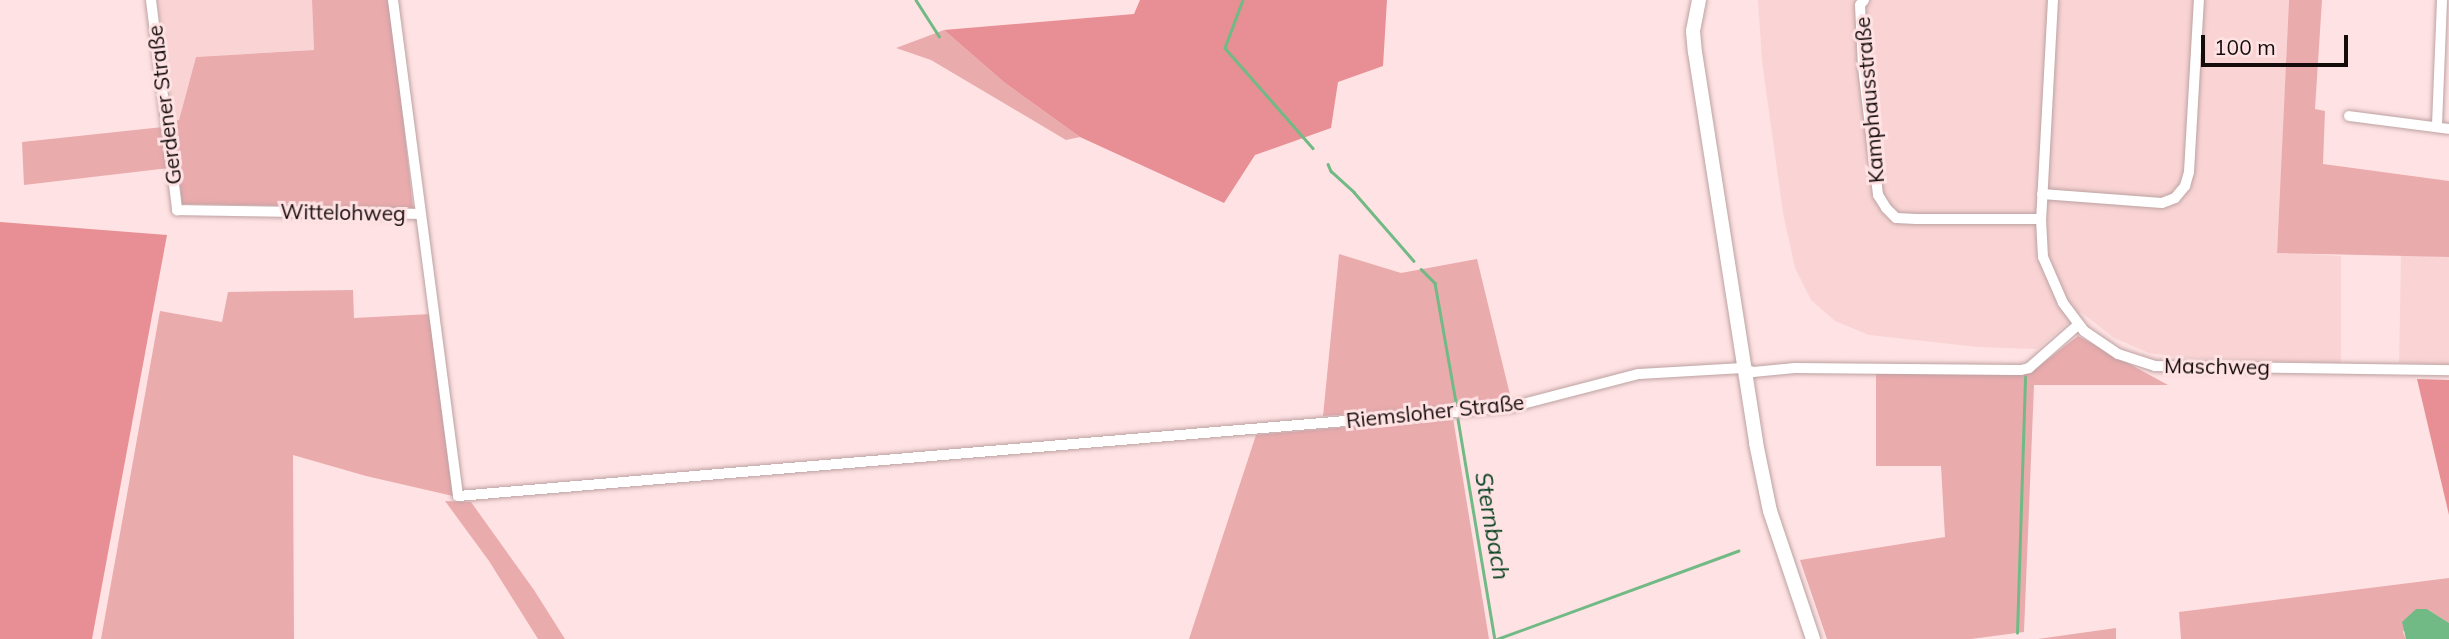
<!DOCTYPE html>
<html>
<head>
<meta charset="utf-8">
<style>
  body { margin:0 }
  #map { position:relative; width:2449px; height:639px; overflow:hidden; background:#ffe2e3; font-family:Mulish,sans-serif }
  div>[style] { position:absolute }
  [style*='--x'] { left:calc(var(--x)*1px); top:calc(var(--y)*1px); width:calc(var(--w)*1px); rotate:calc(var(--a)*1deg) }
  .built>* { inset:0; background:#fad4d5 }
  .green>* { inset:0; background:#eaabad }
  .forest>* { inset:0; background:#e78f94 }
  .water>* { inset:0; background:#71ba86 }
  .stream>* { height:2.5px; margin:-1.25px; padding:0 1.25px; transform-origin:1.25px; border-radius:1.25px; background:#71ba86 }
  .roads { filter:drop-shadow(0 0 2px #bda2a2) drop-shadow(0 0 2px #bda2a2) }
  .street>* { height:10px; margin:-5px; padding:0 5px; transform-origin:5px; border-radius:5px; background:#fff }
  .secondary>* { height:14px; margin:-7px; padding:0 7px; transform-origin:7px; border-radius:7px; background:#fff }
  span { translate:-50% -50%; white-space:nowrap; text-align:center; line-height:1.15; -webkit-text-stroke:6px #ffe2e3; paint-order:stroke }
  .street-label { font-size:21px; color:#140b0b }
  .water-label { font-size:23px; color:#074220; font-style:italic }
  .scale { position:absolute; left:2201px; top:35px; width:147px; height:32px; box-sizing:border-box; border:4px solid #140b0b; border-top:0; padding-left:9px; font-size:21px; line-height:24px; white-space:nowrap; color:#140b0b; -webkit-text-stroke:5px #ffe2e3; paint-order:stroke }
</style>
</head>
<body>
<div id="map">
  <div class="built">
    <i style="clip-path:polygon(157px 0,312px 0,314px 50px,196px 57px,179px 120px,173px 121px)"></i>
    <i style="clip-path:polygon(1758px 0,2289px 0,2277px 252px,2341px 256px,2341px 363px,2184px 358px,2149px 353px,2114px 338px,2081px 312px,2037px 349px,1978px 347px,1869px 335px,1835px 321px,1811px 300px,1795px 268px,1783px 213px,1762px 61px)"></i>
    <i style="clip-path:polygon(2401px 255px,2449px 257px,2449px 364px,2399px 363px)"></i>
  </div>
  <div class="green">
    <i style="clip-path:polygon(312px 0,390px 0,413px 208px,182px 204px,173px 121px,179px 120px,196px 57px,314px 50px)"></i>
    <i style="clip-path:polygon(2289px 0,2322px 0,2315px 109px,2325px 111px,2323px 164px,2449px 181px,2449px 257px,2277px 253px)"></i>
    <i style="clip-path:polygon(944px 30px,1005px 83px,1080px 137px,1066px 140px,931px 60px,896px 48px)"></i>
    <i style="clip-path:polygon(163px 127px,169px 168px,24px 185px,22px 142px)"></i>
    <i style="clip-path:polygon(1339px 254px,1401px 273px,1477px 259px,1512px 403px,1323px 416px)"></i>
    <i style="clip-path:polygon(353px 290px,354px 318px,431px 314px,453px 496px,366px 476px,293px 455px,294px 639px,101px 639px,160px 311px,222px 322px,228px 292px)"></i>
    <i style="clip-path:polygon(2078px 336px,2168px 385px,2034px 385px,2024px 632px,1971px 639px,1827px 639px,1800px 560px,1945px 537px,1941px 466px,1876px 466px,1876px 374px,2030px 373px)"></i>
    <i style="clip-path:polygon(1453px 418px,1489px 639px,1189px 639px,1256px 435px)"></i>
    <i style="clip-path:polygon(445px 501px,471px 502px,534px 590px,565px 639px,538px 639px,489px 561px)"></i>
    <i style="clip-path:polygon(2449px 578px,2449px 623px,2427px 609px,2416px 609px,2403px 632px,2406px 639px,2181px 639px,2179px 612px)"></i>
    <i style="clip-path:polygon(2116px 628px,2116px 639px,2038px 639px)"></i>
  </div>
  <div class="forest">
    <i style="clip-path:polygon(1140px 0,1387px 0,1383px 66px,1338px 82px,1331px 128px,1255px 155px,1224px 203px,1080px 137px,1005px 83px,944px 30px,1134px 14px)"></i>
    <i style="clip-path:polygon(0 222px,167px 235px,92px 639px,0 639px)"></i>
    <i style="clip-path:polygon(2417px 379px,2449px 380px,2449px 515px)"></i>
  </div>
  <div class="water">
    <i style="clip-path:polygon(2416px 609px,2427px 609px,2449px 623px,2449px 639px,2406px 639px,2402px 622px)"></i>
  </div>
  <div class="stream">
    <i style="--x:916;--y:0;--w:43;--a:57.4"></i>
    <i style="--x:1243;--y:0;--w:51;--a:110.6"></i>
    <i style="--x:1225;--y:48;--w:133;--a:48.7"></i>
    <i style="--x:1328;--y:164;--w:8;--a:67"></i>
    <i style="--x:1331;--y:171;--w:31;--a:42"></i>
    <i style="--x:1354;--y:192;--w:91;--a:49"></i>
    <i style="--x:1421;--y:269;--w:20;--a:45"></i>
    <i style="--x:1435;--y:283;--w:121;--a:80"></i>
    <i style="--x:1458;--y:419;--w:223;--a:80.5"></i>
    <i style="--x:2017;--y:633;--w:256;--a:-88.2"></i>
    <i style="--x:1497;--y:639;--w:257;--a:-20.1"></i>
  </div>
  <div class="roads">
    <div class="street">
      <i style="--x:151;--y:0;--w:212;--a:82.9"></i>
      <i style="--x:177;--y:210;--w:242;--a:0.9"></i>
      <i style="--x:393;--y:0;--w:500;--a:82.53"></i>
      <i style="--x:458;--y:496;--w:1057;--a:-4.83"></i>
      <i style="--x:1511;--y:407;--w:132;--a:-14.5"></i>
      <i style="--x:1639;--y:374;--w:104;--a:-3.3"></i>
      <i style="--x:1743;--y:368;--w:11;--a:22"></i>
      <i style="--x:1753;--y:372;--w:42;--a:-5.4"></i>
      <i style="--x:1795;--y:368;--w:226;--a:0.5"></i>
      <i style="--x:2021;--y:370;--w:8;--a:-14"></i>
      <i style="--x:2029;--y:368;--w:65;--a:-41.3"></i>
      <i style="--x:1864;--y:0;--w:6;--a:129"></i>
      <i style="--x:1860;--y:5;--w:62;--a:87.2"></i>
      <i style="--x:1863;--y:67;--w:129;--a:83.3"></i>
      <i style="--x:1878;--y:195;--w:15;--a:58"></i>
      <i style="--x:1886;--y:208;--w:14;--a:45"></i>
      <i style="--x:1896;--y:218;--w:20;--a:3"></i>
      <i style="--x:1916;--y:219;--w:125;--a:0"></i>
      <i style="--x:2053;--y:0;--w:219;--a:93.1"></i>
      <i style="--x:2041;--y:219;--w:38;--a:87"></i>
      <i style="--x:2043;--y:257;--w:50;--a:66.5"></i>
      <i style="--x:2063;--y:303;--w:35;--a:53"></i>
      <i style="--x:2084;--y:331;--w:41;--a:34.1"></i>
      <i style="--x:2118;--y:354;--w:39;--a:18"></i>
      <i style="--x:2155;--y:366;--w:294;--a:0.8"></i>
      <i style="--x:2349;--y:116;--w:101;--a:7.4"></i>
      <i style="--x:2437;--y:125;--w:125;--a:-87.7"></i>
      <i style="--x:2042;--y:194;--w:120;--a:4.3"></i>
      <i style="--x:2162;--y:203;--w:14;--a:-21"></i>
      <i style="--x:2175;--y:198;--w:16;--a:-50"></i>
      <i style="--x:2185;--y:186;--w:15;--a:-74"></i>
      <i style="--x:2189;--y:172;--w:172;--a:-86.7"></i>
    </div>
    <div class="secondary">
      <i style="--x:1699;--y:0;--w:32;--a:101"></i>
      <i style="--x:1693;--y:31;--w:21;--a:85"></i>
      <i style="--x:1695;--y:52;--w:396;--a:81.1"></i>
      <i style="--x:1756;--y:443;--w:69;--a:78.4"></i>
      <i style="--x:1770;--y:511;--w:135;--a:71.4"></i>
    </div>
  </div>
  <div class="street-label">
    <span style="left:1869px;top:100px;rotate:-95deg">Kamphausstraße</span>
    <span style="left:164px;top:105px;rotate:-97deg">Gerdener Straße</span>
    <span style="left:343px;top:212px;rotate:1deg">Wittelohweg</span>
    <span style="left:2217px;top:366px;rotate:1deg">Maschweg</span>
    <span style="left:1435px;top:411px;rotate:-6deg">Riemsloher Straße</span>
  </div>
  <div class="water-label">
    <span style="left:1492px;top:526px;rotate:80deg">Sternbach</span>
  </div>
  <div class="scale">100 m</div>
</div>
</body>
</html>
